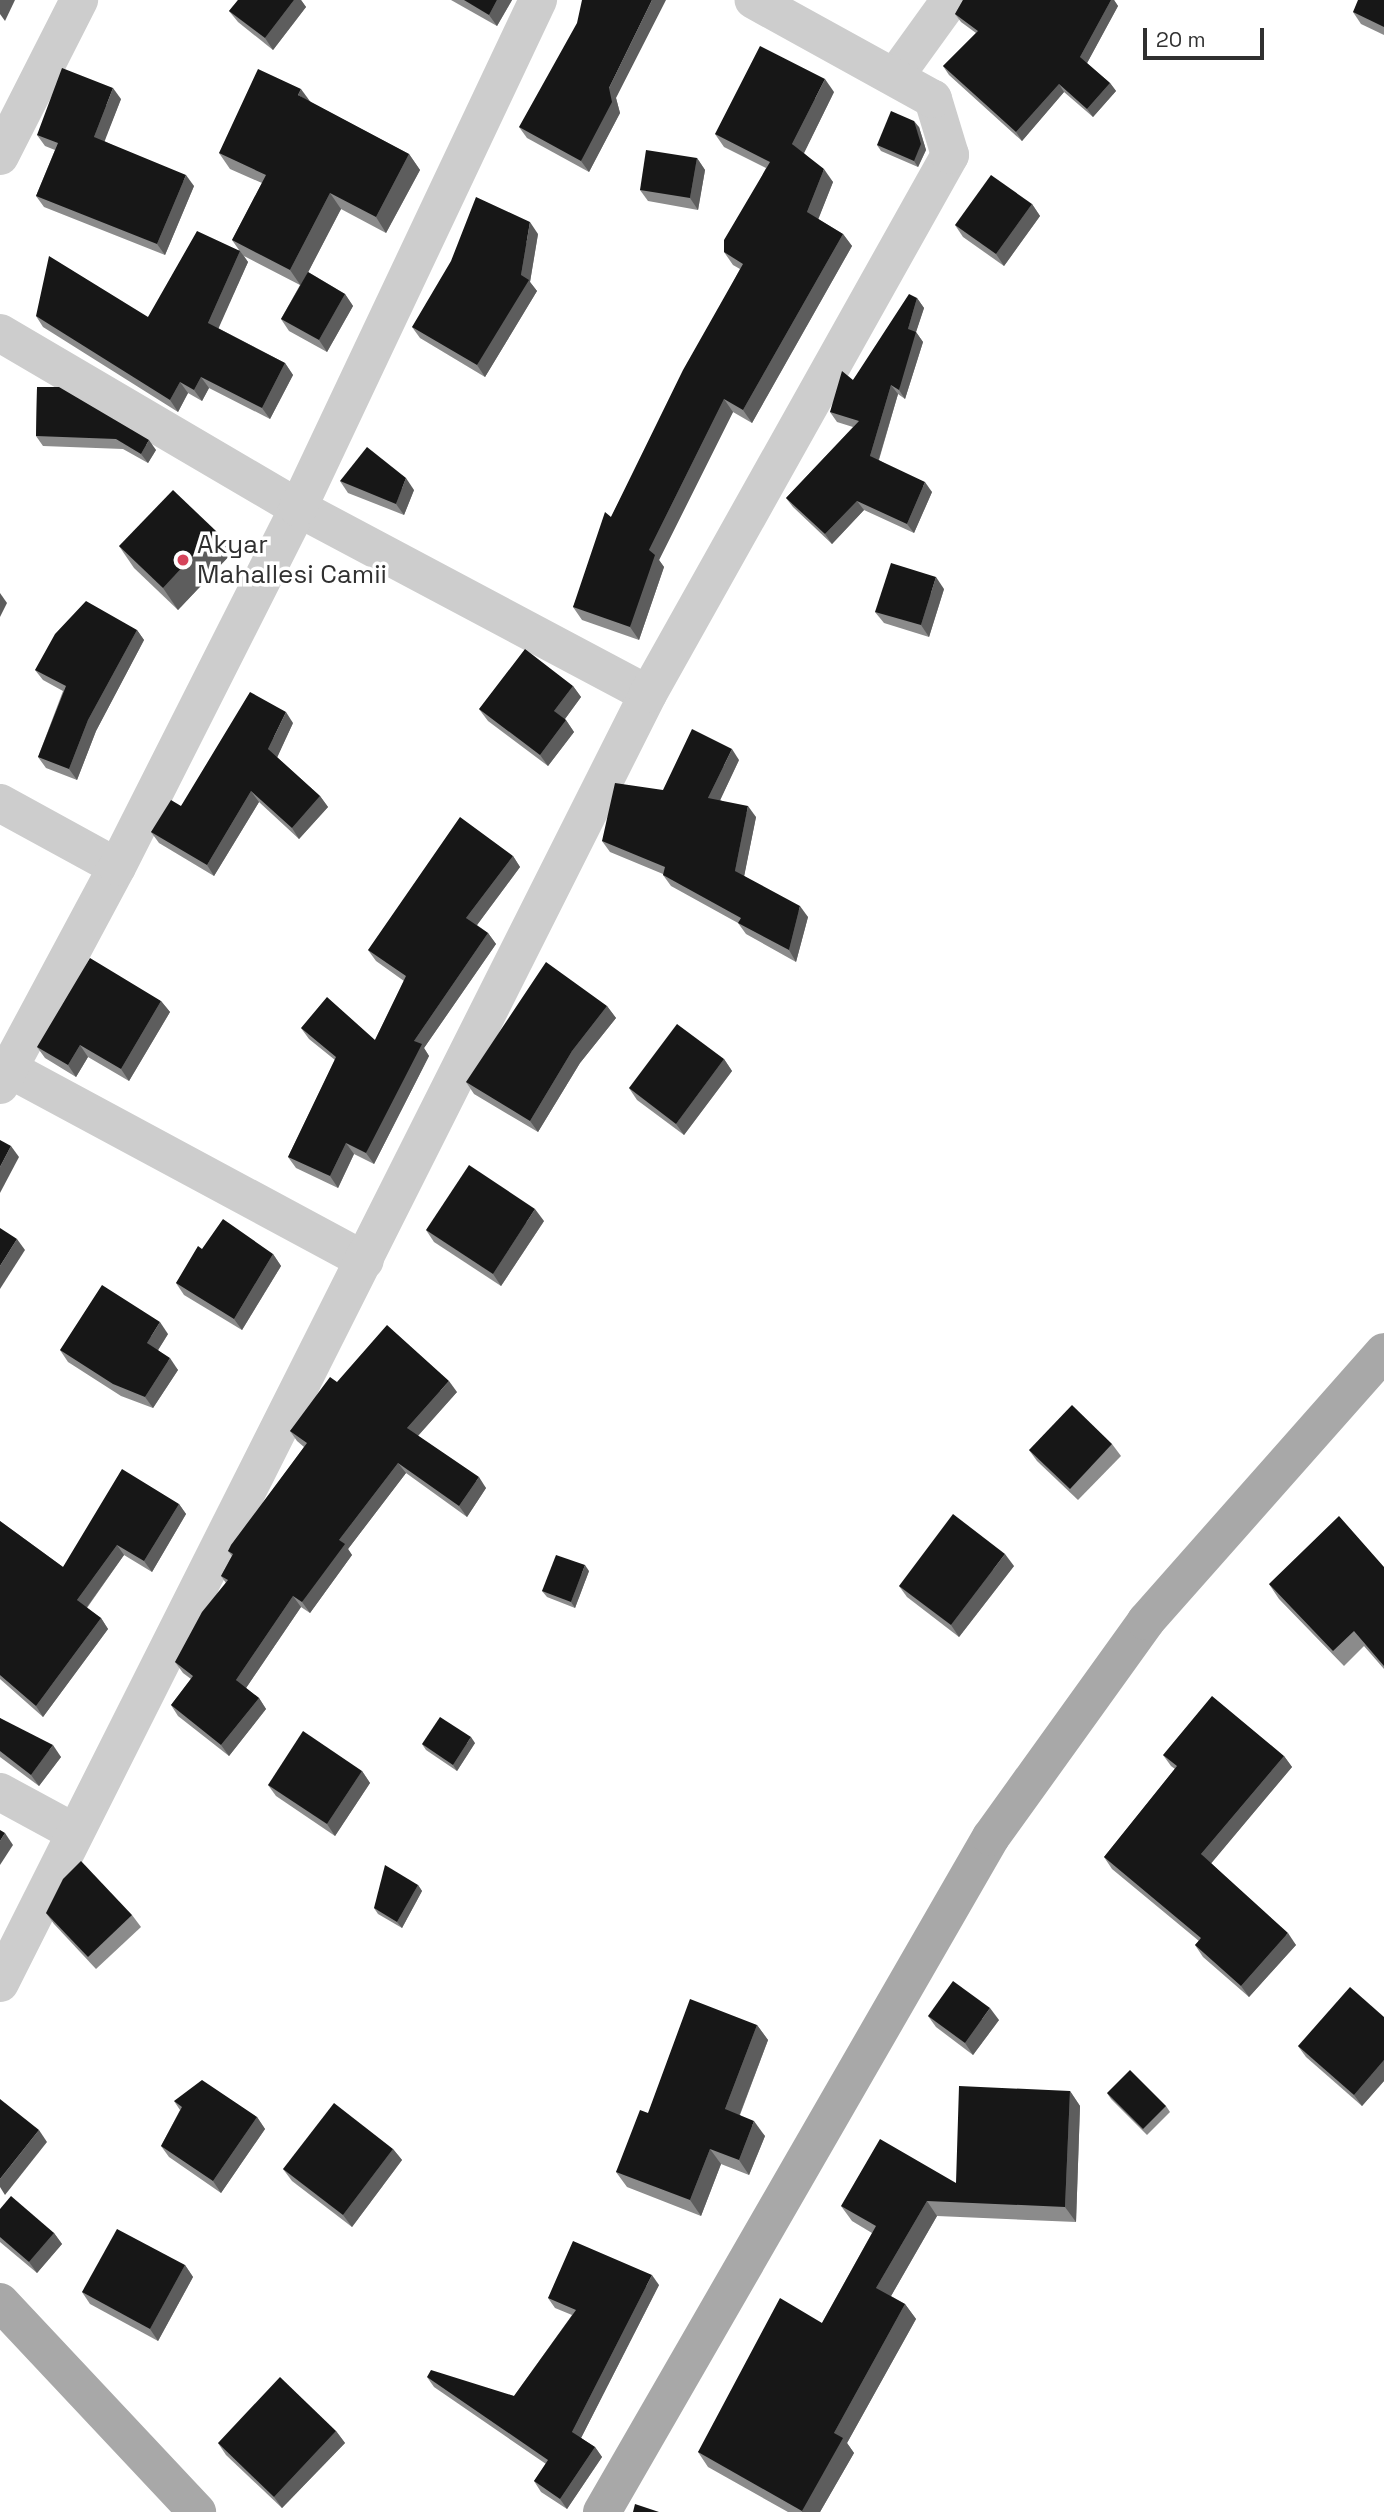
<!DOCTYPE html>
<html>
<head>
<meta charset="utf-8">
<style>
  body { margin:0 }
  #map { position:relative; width:1384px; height:2512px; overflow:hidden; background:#fff; font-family:"Space Grotesk",sans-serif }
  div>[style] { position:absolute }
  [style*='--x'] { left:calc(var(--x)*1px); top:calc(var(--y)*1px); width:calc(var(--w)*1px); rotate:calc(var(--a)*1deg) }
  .minor>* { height:38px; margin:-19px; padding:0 19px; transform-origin:19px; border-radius:19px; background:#cdcdcd }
  .major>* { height:38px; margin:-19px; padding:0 19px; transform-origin:19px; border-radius:19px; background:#a8a8a8 }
  .wall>* { inset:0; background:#8b8b8b }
  .shaded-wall>* { inset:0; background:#5d5d5d }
  .building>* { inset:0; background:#171717 }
  .dots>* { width:19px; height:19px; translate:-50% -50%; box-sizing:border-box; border:4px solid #fff; border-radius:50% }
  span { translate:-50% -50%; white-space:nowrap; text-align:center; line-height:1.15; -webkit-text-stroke:7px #fff; paint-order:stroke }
  .poi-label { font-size:26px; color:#303030 }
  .left { translate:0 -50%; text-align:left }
  .scale { position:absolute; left:1143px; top:28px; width:121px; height:32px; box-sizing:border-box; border:4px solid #303030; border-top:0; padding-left:9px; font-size:21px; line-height:24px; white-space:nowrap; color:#303030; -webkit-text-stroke:5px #fff; paint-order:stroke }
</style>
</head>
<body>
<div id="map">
  <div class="minor">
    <i style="--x:896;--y:75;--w:92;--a:-54.2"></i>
    <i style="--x:0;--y:156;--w:175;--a:-63.1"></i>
    <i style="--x:0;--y:333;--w:346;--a:30.4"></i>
    <i style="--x:298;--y:508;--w:396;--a:28"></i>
    <i style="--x:0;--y:803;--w:133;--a:28.7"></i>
    <i style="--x:9;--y:1069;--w:404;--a:28.3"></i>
    <i style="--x:0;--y:1085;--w:247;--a:-61.8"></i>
    <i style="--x:117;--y:867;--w:402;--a:-63.2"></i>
    <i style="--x:298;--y:508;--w:562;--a:-64.71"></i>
    <i style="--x:0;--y:1792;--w:84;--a:28.4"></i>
    <i style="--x:0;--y:1983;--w:1443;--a:-63.31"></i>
    <i style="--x:648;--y:694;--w:618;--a:-60.74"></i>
    <i style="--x:950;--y:155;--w:59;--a:-106.9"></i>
    <i style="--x:933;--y:99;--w:205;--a:-151.1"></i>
  </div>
  <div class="major">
    <i style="--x:0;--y:2302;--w:288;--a:46.8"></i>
    <i style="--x:602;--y:2512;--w:779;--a:-60.05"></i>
    <i style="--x:991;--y:1837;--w:266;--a:-54.3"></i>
    <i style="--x:1146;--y:1621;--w:359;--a:-48.5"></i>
  </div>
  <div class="wall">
    <i style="clip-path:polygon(238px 0,301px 0,306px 7px,273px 50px,238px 22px,229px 11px)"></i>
    <i style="clip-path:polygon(451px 0,512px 0,497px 26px)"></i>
    <i style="clip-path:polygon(963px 0,1114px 0,1118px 6px,1087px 63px,1110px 83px,1116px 91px,1093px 117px,1064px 92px,1022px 141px,949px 75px,943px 66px,976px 33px,961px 22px,955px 14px)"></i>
    <i style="clip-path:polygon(1384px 0,1384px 35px,1361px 24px,1353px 12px)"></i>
    <i style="clip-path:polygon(834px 92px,804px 153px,833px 182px,818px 219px,843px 234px,852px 246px,752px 423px,733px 412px,659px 560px,664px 567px,639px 640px,582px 620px,573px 607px,611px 517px,740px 269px,733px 265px,724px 252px,766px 168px,724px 147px,715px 134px)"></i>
    <i style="clip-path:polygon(616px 98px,620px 113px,589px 172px,527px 138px,519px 127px)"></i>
    <i style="clip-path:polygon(121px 99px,104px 141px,194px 186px,165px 255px,44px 207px,36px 196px,55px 150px,45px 146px,37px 135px)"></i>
    <i style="clip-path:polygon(310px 102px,409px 154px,420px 170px,386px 233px,341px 209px,308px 272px,345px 294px,353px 306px,327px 352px,289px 331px,281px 319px,300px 285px,244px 256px,248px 262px,218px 328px,285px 363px,293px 375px,270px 419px,209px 388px,202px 401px,188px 393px,178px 412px,43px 327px,36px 316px,148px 317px,239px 250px,232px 240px,262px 183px,230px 169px,219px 153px)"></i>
    <i style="clip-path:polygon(919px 127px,926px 150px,918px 167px,881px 151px,877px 145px)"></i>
    <i style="clip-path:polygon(697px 158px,705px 170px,698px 210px,648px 201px,640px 190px)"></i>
    <i style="clip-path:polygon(1032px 204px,1040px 216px,1004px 266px,963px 237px,955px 225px)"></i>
    <i style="clip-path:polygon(538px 234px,530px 282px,537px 291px,485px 377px,420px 338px,412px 327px)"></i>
    <i style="clip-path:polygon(917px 298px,924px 308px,916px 332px,923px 342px,905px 399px,898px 394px,879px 460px,932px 492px,914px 533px,864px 510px,832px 544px,793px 507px,786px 498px,853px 427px,837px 422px,830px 412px,853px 380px)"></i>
    <i style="clip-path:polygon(37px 387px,156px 450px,148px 463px,123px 449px,43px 446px,36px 436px)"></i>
    <i style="clip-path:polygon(340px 481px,414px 490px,404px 515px,348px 493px)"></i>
    <i style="clip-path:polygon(119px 546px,232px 553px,178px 610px,134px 568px)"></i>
    <i style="clip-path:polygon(944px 589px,929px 637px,884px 623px,875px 612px)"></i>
    <i style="clip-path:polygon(137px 630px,144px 640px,96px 731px,77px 780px,46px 768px,38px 757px,63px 691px,43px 680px,35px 670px)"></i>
    <i style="clip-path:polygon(573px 686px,581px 697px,565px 719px,574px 732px,548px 766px,488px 721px,479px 709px)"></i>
    <i style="clip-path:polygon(293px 723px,277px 757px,320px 796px,328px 807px,299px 839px,259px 802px,214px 876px,159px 843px,151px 832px,181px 806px)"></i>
    <i style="clip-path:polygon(739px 760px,720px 800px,756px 817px,744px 876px,808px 917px,796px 962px,746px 934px,738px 923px,671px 886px,663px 875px,663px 874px,610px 852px,602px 841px,663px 790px)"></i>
    <i style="clip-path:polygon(513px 856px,520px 867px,477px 925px,488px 933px,496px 944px,424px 1048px,429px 1056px,374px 1164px,354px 1154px,338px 1188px,296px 1168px,288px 1157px,335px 1060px,309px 1039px,301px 1028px,375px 1040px,404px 981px,376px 961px,368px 950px)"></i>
    <i style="clip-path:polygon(161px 1001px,170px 1012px,129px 1081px,88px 1057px,76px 1077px,45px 1058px,37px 1047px)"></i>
    <i style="clip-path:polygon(607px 1006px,616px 1018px,580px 1063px,538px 1132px,474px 1094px,466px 1082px)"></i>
    <i style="clip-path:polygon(724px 1059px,732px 1071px,684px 1135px,637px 1100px,629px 1088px)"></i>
    <i style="clip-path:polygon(544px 1221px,501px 1286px,434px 1242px,426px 1230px)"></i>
    <i style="clip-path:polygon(202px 1249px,273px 1254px,281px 1266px,242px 1330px,184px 1295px,176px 1283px)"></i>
    <i style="clip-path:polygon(168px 1334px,158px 1350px,178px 1370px,153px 1408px,121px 1396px,68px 1362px,60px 1350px)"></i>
    <i style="clip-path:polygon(337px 1382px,457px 1392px,418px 1436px,486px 1488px,467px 1517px,406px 1473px,348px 1549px,352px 1555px,310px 1613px,301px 1607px,246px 1688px,259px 1698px,266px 1709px,229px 1756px,178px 1716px,171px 1705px,191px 1679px,183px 1673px,175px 1662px,226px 1583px,221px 1576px,232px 1556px,228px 1551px,304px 1447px,297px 1441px,290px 1431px)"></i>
    <i style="clip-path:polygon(1112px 1444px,1121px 1456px,1078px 1500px,1037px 1461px,1029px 1450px)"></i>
    <i style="clip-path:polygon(179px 1504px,186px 1514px,152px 1572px,124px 1555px,87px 1608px,101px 1618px,108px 1629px,43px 1717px,0 1679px,0 1521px,63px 1567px)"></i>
    <i style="clip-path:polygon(1014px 1566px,959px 1637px,907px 1597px,899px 1586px)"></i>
    <i style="clip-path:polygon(1384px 1567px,1384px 1669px,1364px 1646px,1344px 1666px,1279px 1599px,1269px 1584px)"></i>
    <i style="clip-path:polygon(589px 1571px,575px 1608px,547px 1597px,542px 1591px)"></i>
    <i style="clip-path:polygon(0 1718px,61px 1757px,39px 1786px,0 1757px)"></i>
    <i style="clip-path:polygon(475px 1743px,457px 1771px,426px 1750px,422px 1744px)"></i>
    <i style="clip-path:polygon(1163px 1755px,1284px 1756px,1292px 1767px,1211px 1863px,1296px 1945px,1249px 1997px,1203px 1957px,1195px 1945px,1199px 1941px,1112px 1869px,1104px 1857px,1175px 1769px,1171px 1766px)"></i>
    <i style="clip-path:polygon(362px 1771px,370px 1783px,335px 1836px,276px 1796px,268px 1785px)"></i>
    <i style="clip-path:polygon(418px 1885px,422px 1891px,402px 1928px,378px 1914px,374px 1908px)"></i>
    <i style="clip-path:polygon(46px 1913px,132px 1915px,141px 1927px,96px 1969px,54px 1924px)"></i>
    <i style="clip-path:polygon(928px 2016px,999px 2020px,973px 2055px,936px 2027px)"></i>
    <i style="clip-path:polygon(1384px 2017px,1384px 2081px,1362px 2106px,1306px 2057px,1298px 2046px)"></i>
    <i style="clip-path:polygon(757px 2025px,768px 2040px,740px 2115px,765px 2136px,749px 2175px,721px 2164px,701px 2216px,627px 2187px,616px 2172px,648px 2113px)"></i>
    <i style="clip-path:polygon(1070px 2091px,1080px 2106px,1076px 2222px,937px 2216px,891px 2296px,905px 2304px,916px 2319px,847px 2443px,854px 2453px,820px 2512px,788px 2512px,708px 2467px,698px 2452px,822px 2323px,872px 2233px,852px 2221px,841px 2206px,956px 2183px)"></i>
    <i style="clip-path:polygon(1107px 2093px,1166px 2106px,1170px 2112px,1147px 2135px,1111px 2099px)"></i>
    <i style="clip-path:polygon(174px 2101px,257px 2117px,265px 2129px,221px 2193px,169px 2157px,161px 2146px,180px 2110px)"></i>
    <i style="clip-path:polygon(393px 2149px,402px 2160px,352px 2227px,292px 2181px,283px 2169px)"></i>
    <i style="clip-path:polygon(0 2209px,54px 2233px,62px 2244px,37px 2273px,0 2242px)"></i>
    <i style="clip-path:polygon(185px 2265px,193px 2277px,158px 2341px,90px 2304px,82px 2292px)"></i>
    <i style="clip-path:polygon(659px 2285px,581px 2438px,595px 2447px,602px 2457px,567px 2509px,541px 2492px,534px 2481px,546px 2464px,434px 2387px,427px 2377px,514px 2396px,572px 2315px,555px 2308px,548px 2298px)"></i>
    <i style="clip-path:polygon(336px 2431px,345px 2443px,282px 2508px,226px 2455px,218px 2443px)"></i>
  </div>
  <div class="shaded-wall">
    <i style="clip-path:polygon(0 0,15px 0,5px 21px,0 14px)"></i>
    <i style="clip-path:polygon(294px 0,301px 0,306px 7px,273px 50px,265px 38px)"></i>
    <i style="clip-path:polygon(497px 0,512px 0,497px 26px,489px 15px)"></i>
    <i style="clip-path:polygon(652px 0,666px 0,616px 98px,620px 113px,589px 172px,581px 161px,609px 88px)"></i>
    <i style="clip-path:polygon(1111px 0,1114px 0,1118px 6px,1086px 65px,1080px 57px)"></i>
    <i style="clip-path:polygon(825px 79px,834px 92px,802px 157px,792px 144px)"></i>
    <i style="clip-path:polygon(1110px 83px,1116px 91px,1093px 117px,1087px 109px)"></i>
    <i style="clip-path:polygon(1059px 84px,1064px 92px,1022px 141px,1016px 132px)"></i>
    <i style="clip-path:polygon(113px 88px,121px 99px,102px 148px,94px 137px)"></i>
    <i style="clip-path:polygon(301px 89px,312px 104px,298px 95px)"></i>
    <i style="clip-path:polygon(914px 121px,919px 127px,926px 150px,918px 167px,914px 161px)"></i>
    <i style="clip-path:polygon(409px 154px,420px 170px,386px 233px,376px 217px)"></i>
    <i style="clip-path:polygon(697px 158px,705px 170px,698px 210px,690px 198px)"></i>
    <i style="clip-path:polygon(824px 169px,833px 182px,816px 225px,807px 212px)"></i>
    <i style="clip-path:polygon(186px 175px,194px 186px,165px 255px,157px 244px)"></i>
    <i style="clip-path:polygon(330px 193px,341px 209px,301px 286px,290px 270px)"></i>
    <i style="clip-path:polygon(1032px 204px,1040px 216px,1004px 266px,996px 254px)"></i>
    <i style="clip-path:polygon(530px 222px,538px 234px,530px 282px,537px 291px,485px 377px,477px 365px,521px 275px)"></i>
    <i style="clip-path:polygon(843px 234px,852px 246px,752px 423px,743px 410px)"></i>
    <i style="clip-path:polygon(240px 251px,248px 262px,216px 334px,208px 323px)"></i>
    <i style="clip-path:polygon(345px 294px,353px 306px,327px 352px,319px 340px)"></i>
    <i style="clip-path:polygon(917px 298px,924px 308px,916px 332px,923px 342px,905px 399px,899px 390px,908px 329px)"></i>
    <i style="clip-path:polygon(285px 363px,293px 375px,270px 419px,262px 408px)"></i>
    <i style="clip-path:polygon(201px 377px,209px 388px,202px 401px,194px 390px)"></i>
    <i style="clip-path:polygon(180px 382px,188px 393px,178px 412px,170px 400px)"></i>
    <i style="clip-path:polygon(891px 385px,898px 394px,877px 465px,870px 456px)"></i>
    <i style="clip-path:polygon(724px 399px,733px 412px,659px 560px,664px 567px,639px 640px,630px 627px,649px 550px)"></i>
    <i style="clip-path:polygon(149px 440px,156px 450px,148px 463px,141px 454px)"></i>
    <i style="clip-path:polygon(406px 478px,414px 490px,404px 515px,396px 504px)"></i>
    <i style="clip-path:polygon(925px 482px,932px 492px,914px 533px,907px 524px)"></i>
    <i style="clip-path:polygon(857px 501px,864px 510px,832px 544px,825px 534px)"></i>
    <i style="clip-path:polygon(216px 531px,232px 553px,178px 610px,163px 588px)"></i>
    <i style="clip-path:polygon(936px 577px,944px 589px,929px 637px,921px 625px)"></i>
    <i style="clip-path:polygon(0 593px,7px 603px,0 617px)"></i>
    <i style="clip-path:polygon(137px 630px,144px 640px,96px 731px,77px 780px,69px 769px,88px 720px)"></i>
    <i style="clip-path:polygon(573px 686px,581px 697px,562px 723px,554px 711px)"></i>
    <i style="clip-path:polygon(286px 712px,293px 723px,276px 760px,268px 749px)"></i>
    <i style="clip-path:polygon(566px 720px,574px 732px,548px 766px,540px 755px)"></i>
    <i style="clip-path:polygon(732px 749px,739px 760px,716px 809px,708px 798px)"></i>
    <i style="clip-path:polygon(251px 791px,259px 802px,214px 876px,207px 865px)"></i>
    <i style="clip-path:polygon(320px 796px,328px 807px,299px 839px,292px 828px)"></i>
    <i style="clip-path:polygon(748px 806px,756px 817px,743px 882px,735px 871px)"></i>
    <i style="clip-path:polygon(513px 856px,520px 867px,474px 929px,466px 918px)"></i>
    <i style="clip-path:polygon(800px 906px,808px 917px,796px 962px,789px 950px)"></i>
    <i style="clip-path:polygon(488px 933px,496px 944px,424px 1048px,429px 1056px,374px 1164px,366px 1153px,414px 1041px)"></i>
    <i style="clip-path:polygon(161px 1001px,170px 1012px,129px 1081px,121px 1069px)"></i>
    <i style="clip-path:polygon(607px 1006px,616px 1018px,580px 1063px,538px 1132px,530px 1121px,572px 1051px)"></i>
    <i style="clip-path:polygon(80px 1045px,88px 1057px,76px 1077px,68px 1065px)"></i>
    <i style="clip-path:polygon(724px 1059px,732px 1071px,684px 1135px,676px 1124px)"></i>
    <i style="clip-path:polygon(346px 1143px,354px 1154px,338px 1188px,330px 1176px)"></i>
    <i style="clip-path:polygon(11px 1146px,19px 1157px,0 1193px,0 1167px)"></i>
    <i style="clip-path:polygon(535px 1209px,544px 1221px,501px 1286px,493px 1274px)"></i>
    <i style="clip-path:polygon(17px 1239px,25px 1250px,0 1289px,0 1266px)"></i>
    <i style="clip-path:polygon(273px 1254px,281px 1266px,242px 1330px,234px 1319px)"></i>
    <i style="clip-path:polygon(160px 1322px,168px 1334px,155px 1355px,147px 1343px)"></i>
    <i style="clip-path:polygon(170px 1358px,178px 1370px,153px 1408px,145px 1397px)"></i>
    <i style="clip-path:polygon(449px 1381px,457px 1392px,415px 1439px,407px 1428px)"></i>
    <i style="clip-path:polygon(398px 1463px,406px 1473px,348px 1549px,352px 1555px,310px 1613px,302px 1602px,339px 1540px)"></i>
    <i style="clip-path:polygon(479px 1477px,486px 1488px,467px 1517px,459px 1506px)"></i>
    <i style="clip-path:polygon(179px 1504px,186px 1514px,152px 1572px,144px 1561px)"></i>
    <i style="clip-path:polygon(117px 1545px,124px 1555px,84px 1611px,77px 1600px)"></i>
    <i style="clip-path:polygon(1005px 1554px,1014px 1566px,959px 1637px,951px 1625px)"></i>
    <i style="clip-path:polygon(585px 1565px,589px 1571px,575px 1608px,571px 1602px)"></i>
    <i style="clip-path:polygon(293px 1596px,301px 1607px,244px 1691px,236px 1680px)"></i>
    <i style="clip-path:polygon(101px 1618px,108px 1629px,43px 1717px,36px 1706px)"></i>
    <i style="clip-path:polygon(259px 1698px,266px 1709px,229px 1756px,221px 1745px)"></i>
    <i style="clip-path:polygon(471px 1737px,475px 1743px,457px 1771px,453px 1765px)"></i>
    <i style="clip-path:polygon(53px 1745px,61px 1757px,39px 1786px,31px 1775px)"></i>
    <i style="clip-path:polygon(1284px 1756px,1292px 1767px,1209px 1866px,1201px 1854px)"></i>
    <i style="clip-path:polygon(362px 1771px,370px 1783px,335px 1836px,327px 1824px)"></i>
    <i style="clip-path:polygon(5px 1833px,13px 1845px,0 1865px,0 1841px)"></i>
    <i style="clip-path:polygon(418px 1885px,422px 1891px,402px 1928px,397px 1922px)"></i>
    <i style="clip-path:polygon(1288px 1933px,1296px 1945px,1249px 1997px,1241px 1986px)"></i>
    <i style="clip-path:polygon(990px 2008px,999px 2020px,973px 2055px,965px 2043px)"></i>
    <i style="clip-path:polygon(757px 2025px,768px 2040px,736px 2124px,725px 2109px)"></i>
    <i style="clip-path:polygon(1384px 2060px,1384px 2081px,1362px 2106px,1354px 2095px)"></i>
    <i style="clip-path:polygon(1070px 2091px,1080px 2106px,1076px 2222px,1065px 2207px)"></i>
    <i style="clip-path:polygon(257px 2117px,265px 2129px,221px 2193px,213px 2181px)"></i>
    <i style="clip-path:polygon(754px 2121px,765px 2136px,749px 2175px,739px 2160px)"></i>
    <i style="clip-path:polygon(39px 2130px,47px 2142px,5px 2195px,0 2187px,0 2179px)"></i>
    <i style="clip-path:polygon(393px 2149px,402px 2160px,352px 2227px,343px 2215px)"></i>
    <i style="clip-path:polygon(710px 2149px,721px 2164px,701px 2216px,690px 2200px)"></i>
    <i style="clip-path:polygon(927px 2201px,937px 2216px,887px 2303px,876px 2288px)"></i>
    <i style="clip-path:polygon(54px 2233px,62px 2244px,37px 2273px,29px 2262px)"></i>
    <i style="clip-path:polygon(185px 2265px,193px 2277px,158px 2341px,150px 2329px)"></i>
    <i style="clip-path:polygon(652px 2275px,659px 2285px,579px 2442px,572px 2432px)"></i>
    <i style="clip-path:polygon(905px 2304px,916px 2319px,847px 2443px,854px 2453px,820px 2512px,802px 2512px,802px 2511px,834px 2433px)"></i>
    <i style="clip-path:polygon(336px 2431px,345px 2443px,282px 2508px,274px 2497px)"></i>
    <i style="clip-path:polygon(595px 2447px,602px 2457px,567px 2509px,560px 2499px)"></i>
  </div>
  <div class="building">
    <i style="clip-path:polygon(238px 0,294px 0,265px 38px,229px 11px)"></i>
    <i style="clip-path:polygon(464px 0,497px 0,489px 15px)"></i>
    <i style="clip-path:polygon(582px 0,652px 0,609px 88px,612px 102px,581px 161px,519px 127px,577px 23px)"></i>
    <i style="clip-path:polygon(963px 0,1111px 0,1080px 57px,1110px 83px,1087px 109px,1059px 84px,1016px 132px,943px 66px,978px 31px,955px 14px)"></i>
    <i style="clip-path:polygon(1358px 0,1384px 0,1384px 27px,1353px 12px)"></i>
    <i style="clip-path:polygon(760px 46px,825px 79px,792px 144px,824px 169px,807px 212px,843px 234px,743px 410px,724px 399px,649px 550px,655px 555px,630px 627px,573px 607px,605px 512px,611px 517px,683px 370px,743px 264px,724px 252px,724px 240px,770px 162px,715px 134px)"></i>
    <i style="clip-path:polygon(62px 68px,113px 88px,94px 137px,186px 175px,157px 244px,36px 196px,58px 143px,37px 135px)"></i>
    <i style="clip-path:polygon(258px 69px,301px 89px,298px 95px,409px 154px,376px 217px,330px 193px,290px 270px,232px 240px,266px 175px,219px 153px)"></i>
    <i style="clip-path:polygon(891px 111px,914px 121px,921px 144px,914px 161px,877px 145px)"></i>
    <i style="clip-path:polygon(646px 150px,697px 158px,690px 198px,640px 190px)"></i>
    <i style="clip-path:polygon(991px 175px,1032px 204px,996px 254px,955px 225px)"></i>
    <i style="clip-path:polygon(476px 197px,530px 222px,521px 275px,529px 280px,477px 365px,412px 327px,451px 261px)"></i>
    <i style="clip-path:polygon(197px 231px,240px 251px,208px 323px,285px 363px,262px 408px,201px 377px,194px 390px,180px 382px,170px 400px,36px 316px,49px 256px,148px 317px)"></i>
    <i style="clip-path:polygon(308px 272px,345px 294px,319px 340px,281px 319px)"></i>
    <i style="clip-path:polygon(909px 294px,917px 298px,908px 329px,916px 332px,899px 390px,891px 385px,870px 456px,925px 482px,907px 524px,857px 501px,825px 534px,786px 498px,859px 421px,830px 412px,842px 371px,853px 380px)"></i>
    <i style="clip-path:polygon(37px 387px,59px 387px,149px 440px,141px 454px,116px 439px,36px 436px)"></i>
    <i style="clip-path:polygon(367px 447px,406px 478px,396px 504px,340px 481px)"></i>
    <i style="clip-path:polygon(173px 490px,216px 531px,163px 588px,119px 546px)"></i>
    <i style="clip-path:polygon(891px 563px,936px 577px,921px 625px,875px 612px)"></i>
    <i style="clip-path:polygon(86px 601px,137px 630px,88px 720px,69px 769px,38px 757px,66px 686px,35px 670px,55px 634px)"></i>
    <i style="clip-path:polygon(525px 649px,573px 686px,554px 711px,566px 720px,540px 755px,479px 709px)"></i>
    <i style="clip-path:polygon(250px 692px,286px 712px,268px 749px,320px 796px,292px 828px,251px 791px,207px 865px,151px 832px,171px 800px,181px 806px)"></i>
    <i style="clip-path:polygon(692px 729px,732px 749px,708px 798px,748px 806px,735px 871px,800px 906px,789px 950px,738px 923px,741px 918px,663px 875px,665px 867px,602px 841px,615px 783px,663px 790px)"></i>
    <i style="clip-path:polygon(460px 817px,513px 856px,466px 918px,488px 933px,414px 1041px,422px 1044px,366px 1153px,346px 1143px,330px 1176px,288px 1157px,336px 1057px,301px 1028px,327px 997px,375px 1040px,406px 976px,368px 950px)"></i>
    <i style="clip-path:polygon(90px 958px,161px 1001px,121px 1069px,80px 1045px,68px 1065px,37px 1047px)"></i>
    <i style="clip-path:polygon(546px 962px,607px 1006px,572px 1051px,530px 1121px,466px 1082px)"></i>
    <i style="clip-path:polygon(677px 1024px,724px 1059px,676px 1124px,629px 1088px)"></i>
    <i style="clip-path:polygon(0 1140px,11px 1146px,0 1167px)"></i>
    <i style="clip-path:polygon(469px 1165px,535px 1209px,493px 1274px,426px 1230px)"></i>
    <i style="clip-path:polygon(223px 1219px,273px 1254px,234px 1319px,176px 1283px,198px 1246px,202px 1249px)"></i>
    <i style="clip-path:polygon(0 1228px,17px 1239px,0 1266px)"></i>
    <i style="clip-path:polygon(102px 1285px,160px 1322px,147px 1343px,170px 1358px,145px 1397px,113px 1384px,60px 1350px)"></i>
    <i style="clip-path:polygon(387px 1325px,449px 1381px,407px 1428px,479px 1477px,459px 1506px,398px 1463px,339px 1540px,345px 1544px,302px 1602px,293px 1596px,236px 1680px,259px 1698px,221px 1745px,171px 1705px,193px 1676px,175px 1662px,202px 1612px,228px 1580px,221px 1576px,233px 1554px,228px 1551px,231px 1545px,307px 1443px,290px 1431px,330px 1377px,337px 1382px)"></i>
    <i style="clip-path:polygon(1072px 1405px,1112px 1444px,1070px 1489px,1029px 1450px)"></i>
    <i style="clip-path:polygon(122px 1469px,179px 1504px,144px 1561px,117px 1545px,77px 1600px,101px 1618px,36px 1706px,0 1675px,0 1521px,63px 1567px)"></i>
    <i style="clip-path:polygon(953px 1514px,1005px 1554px,951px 1625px,899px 1586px)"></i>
    <i style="clip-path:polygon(1339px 1516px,1384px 1567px,1384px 1666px,1354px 1631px,1333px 1651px,1269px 1584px)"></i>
    <i style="clip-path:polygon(556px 1555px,585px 1565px,571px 1602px,542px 1591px)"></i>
    <i style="clip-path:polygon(1212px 1696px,1284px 1756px,1201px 1854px,1288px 1933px,1241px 1986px,1195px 1945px,1201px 1938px,1104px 1857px,1177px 1766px,1163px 1755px)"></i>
    <i style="clip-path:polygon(440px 1717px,471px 1737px,453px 1765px,422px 1744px)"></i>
    <i style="clip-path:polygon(0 1718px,53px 1745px,31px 1775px,0 1751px)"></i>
    <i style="clip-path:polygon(303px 1731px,362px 1771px,327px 1824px,268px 1785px)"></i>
    <i style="clip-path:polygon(0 1830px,5px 1833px,0 1841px)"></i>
    <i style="clip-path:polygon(81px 1861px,132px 1915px,88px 1957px,46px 1913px,63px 1879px)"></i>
    <i style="clip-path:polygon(385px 1865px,418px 1885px,397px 1922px,374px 1908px)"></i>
    <i style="clip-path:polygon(953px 1981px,990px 2008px,965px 2043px,928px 2016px)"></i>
    <i style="clip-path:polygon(1350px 1987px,1384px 2017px,1384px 2060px,1354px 2095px,1298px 2046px)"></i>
    <i style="clip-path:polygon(690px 1999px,757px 2025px,725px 2109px,754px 2121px,739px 2160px,710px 2149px,690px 2200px,616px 2172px,640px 2110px,648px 2113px)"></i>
    <i style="clip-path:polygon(1130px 2070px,1166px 2106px,1143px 2129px,1107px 2093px)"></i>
    <i style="clip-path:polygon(202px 2080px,257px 2117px,213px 2181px,161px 2146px,182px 2107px,174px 2101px)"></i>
    <i style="clip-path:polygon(959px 2086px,1070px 2091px,1065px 2207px,927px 2201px,876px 2288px,905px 2304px,834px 2433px,843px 2438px,802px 2511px,698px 2452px,780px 2298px,822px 2323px,876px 2226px,841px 2206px,880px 2139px,956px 2183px)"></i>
    <i style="clip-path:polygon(0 2099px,39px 2130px,0 2179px)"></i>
    <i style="clip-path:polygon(334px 2103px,393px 2149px,343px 2215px,283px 2169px)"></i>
    <i style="clip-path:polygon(11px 2196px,54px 2233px,29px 2262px,0 2237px,0 2209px)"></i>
    <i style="clip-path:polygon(117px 2229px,185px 2265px,150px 2329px,82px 2292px)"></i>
    <i style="clip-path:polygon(573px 2241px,652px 2275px,572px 2432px,595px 2447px,560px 2499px,534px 2481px,548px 2460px,427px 2377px,431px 2370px,514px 2396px,576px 2310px,548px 2298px)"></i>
    <i style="clip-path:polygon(280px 2377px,336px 2431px,274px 2497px,218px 2443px)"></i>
    <i style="clip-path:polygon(635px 2504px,659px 2512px,633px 2512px)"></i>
  </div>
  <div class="dots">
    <i style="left:183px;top:560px;background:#d5445b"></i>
  </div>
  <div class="poi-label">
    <span class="left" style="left:197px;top:560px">Akyar<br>Mahallesi Camii</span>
  </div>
  <div class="scale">20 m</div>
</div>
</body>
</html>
